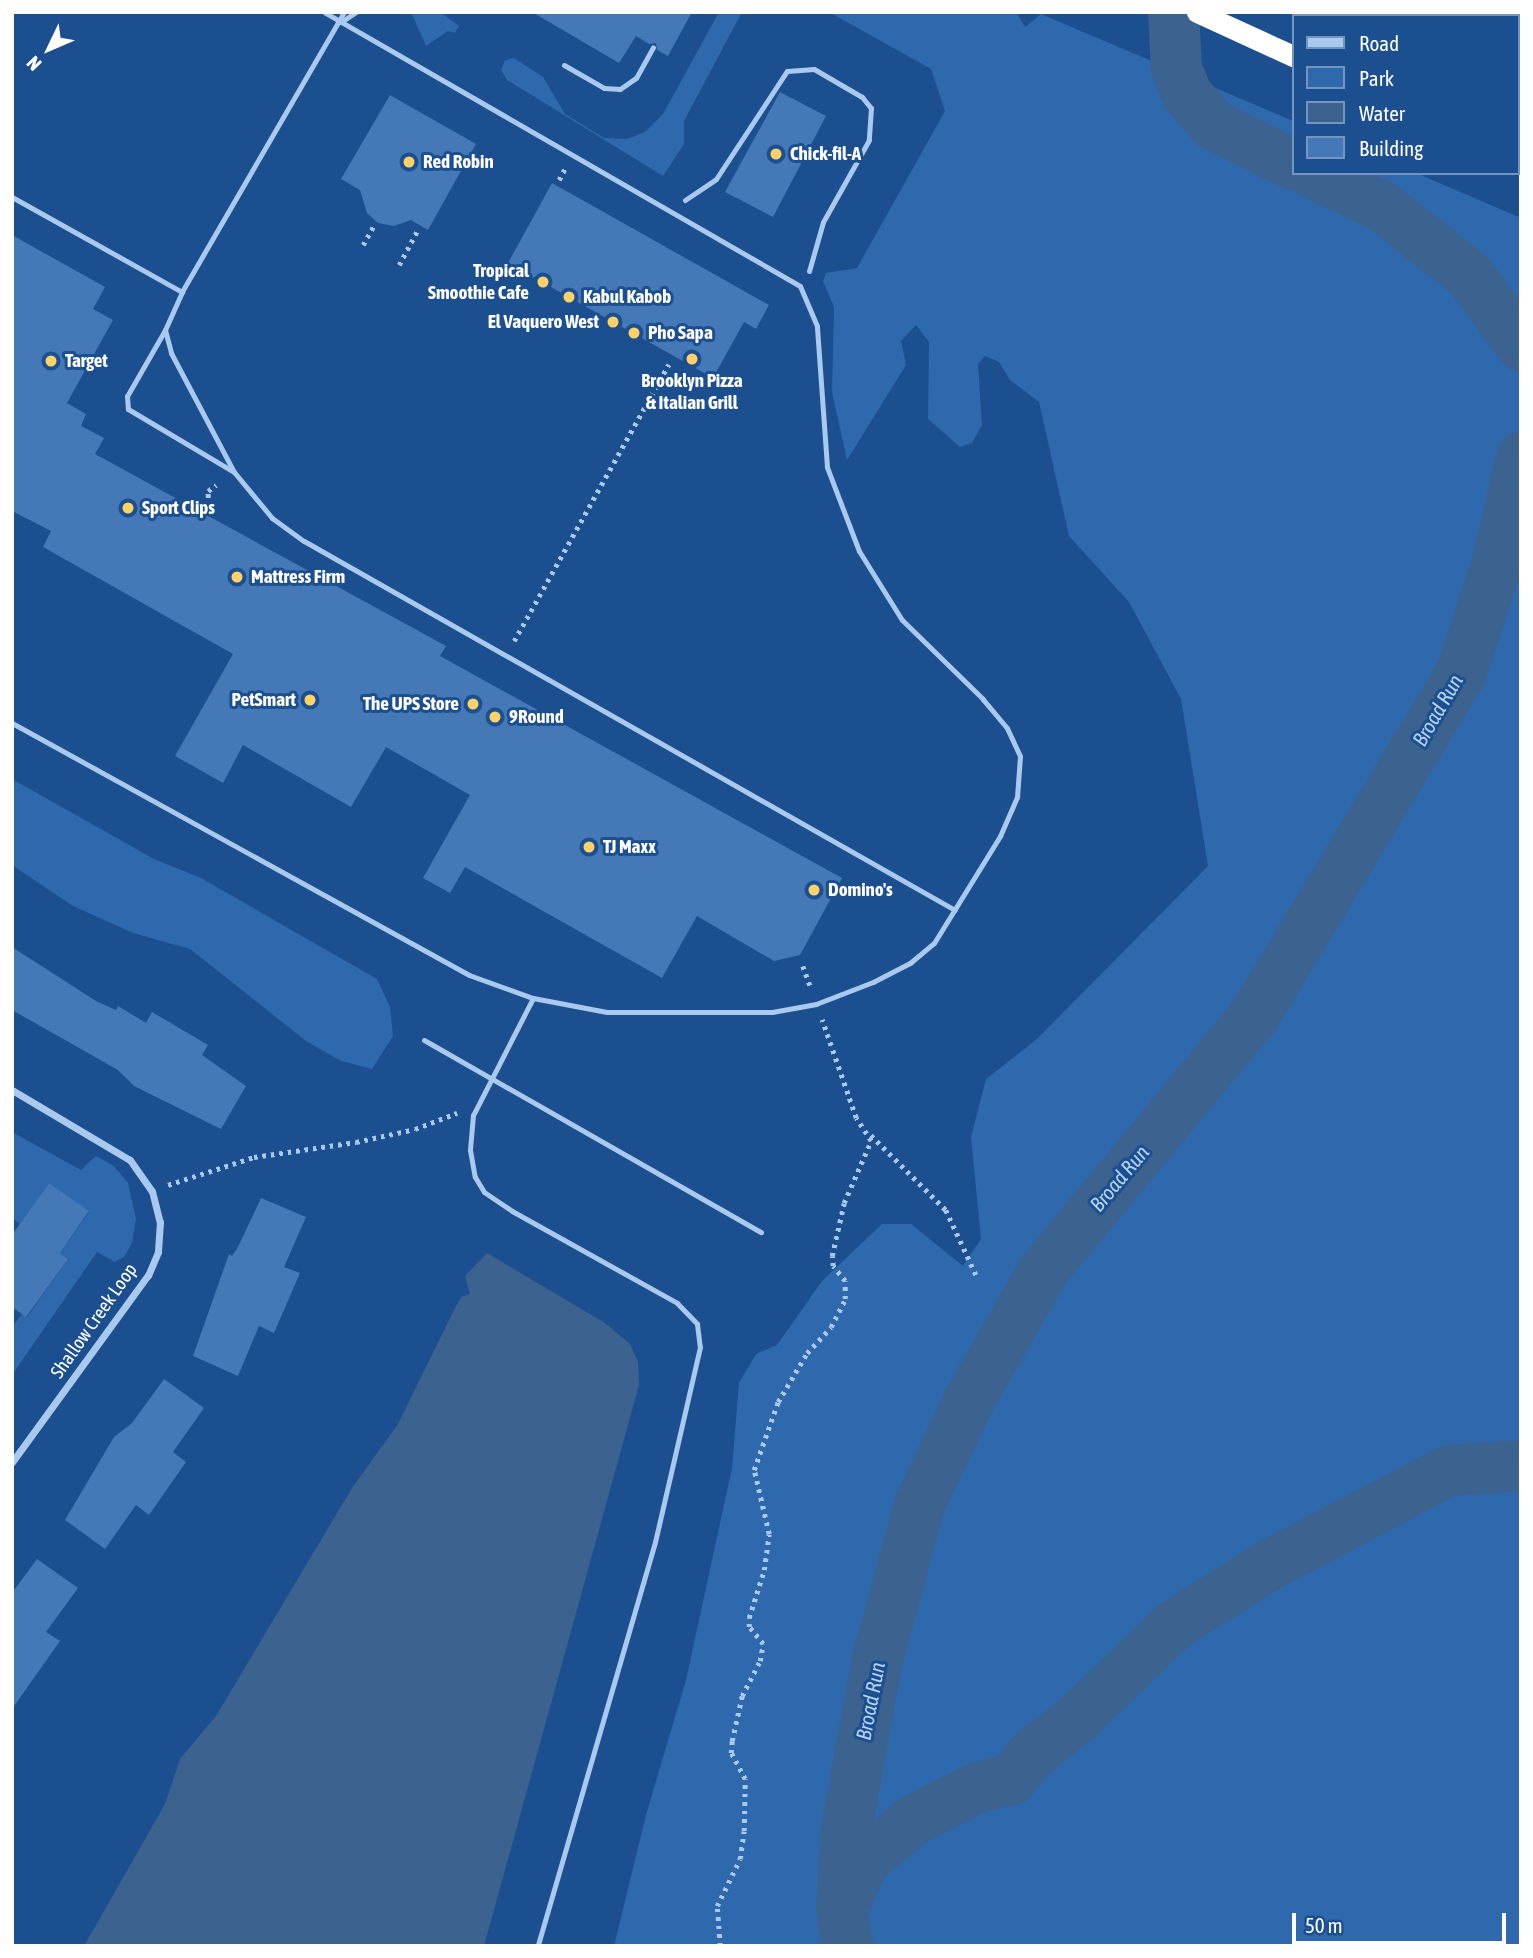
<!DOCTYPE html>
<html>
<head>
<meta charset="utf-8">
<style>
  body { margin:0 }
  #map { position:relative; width:1533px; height:1958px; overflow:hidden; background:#1b4f8f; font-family:"Asap Condensed",sans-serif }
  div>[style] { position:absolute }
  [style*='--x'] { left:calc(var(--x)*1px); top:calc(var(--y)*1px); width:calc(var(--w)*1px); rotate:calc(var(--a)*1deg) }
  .green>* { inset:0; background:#2e69ad }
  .water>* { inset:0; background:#3c6290 }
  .river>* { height:51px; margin:-25.5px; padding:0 25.5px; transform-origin:25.5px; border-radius:25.5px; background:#3c6290 }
  .building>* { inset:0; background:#4478b7 }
  .path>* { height:4.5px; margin-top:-2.25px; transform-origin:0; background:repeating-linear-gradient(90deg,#a9c9ee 0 3.5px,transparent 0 8.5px) }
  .lane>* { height:5px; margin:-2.5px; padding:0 2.5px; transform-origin:2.5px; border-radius:2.5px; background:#a9c9ee }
  .street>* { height:7px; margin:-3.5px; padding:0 3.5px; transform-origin:3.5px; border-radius:3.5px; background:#a9c9ee }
  .highway>* { height:21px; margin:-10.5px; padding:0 10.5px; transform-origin:10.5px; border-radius:10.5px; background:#fff }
  .dots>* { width:19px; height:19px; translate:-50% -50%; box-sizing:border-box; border:4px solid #1b4f8f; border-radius:50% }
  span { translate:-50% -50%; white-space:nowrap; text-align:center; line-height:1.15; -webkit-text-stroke:6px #1b4f8f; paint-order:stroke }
  .poi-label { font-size:19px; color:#fff; font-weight:700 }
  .left { translate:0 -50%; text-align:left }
  .right { translate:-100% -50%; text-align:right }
  .street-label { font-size:19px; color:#fff }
  .water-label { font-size:21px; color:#b5d3f5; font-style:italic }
  .frame { position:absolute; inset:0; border:14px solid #fff; pointer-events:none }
  .legend { position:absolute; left:1292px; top:14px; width:228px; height:161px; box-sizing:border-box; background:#1b4f8f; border:2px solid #7695bc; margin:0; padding:9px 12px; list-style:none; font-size:21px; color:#fff }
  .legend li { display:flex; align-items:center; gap:14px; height:35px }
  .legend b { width:35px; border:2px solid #7695bc }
  .north { position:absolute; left:14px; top:14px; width:70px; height:70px; -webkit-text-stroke:5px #1b4f8f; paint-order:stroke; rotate:226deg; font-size:19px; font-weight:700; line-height:28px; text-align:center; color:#fff }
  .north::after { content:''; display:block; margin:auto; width:24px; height:32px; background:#fff; clip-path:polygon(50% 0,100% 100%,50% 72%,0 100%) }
  .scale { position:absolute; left:1292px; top:1913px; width:214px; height:32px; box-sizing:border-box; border:4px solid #fff; border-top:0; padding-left:9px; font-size:21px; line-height:24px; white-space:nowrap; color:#fff; -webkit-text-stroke:5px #1b4f8f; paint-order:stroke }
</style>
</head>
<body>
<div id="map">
  <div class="green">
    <i style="clip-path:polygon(411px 12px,440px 12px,459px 26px,455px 33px,448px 31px,426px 46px)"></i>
    <i style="clip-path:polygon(719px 12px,742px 12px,684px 121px,684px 144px,663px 176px,507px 80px,501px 70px,505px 60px,514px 58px,543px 77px,565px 114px,604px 138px,627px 139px,645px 132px,663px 114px)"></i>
    <i style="clip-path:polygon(829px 12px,1016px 12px,1025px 27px,1041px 14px,1293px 121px,1293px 173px,1416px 173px,1521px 218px,1521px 1946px,614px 1946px,646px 1815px,686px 1680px,732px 1468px,739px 1383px,756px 1354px,777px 1345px,822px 1281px,882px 1224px,911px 1224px,963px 1266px,981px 1239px,971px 1137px,986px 1079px,1037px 1039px,1208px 866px,1181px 699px,1129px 602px,1069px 536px,1039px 402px,1010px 380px,999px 362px,985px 356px,978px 364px,982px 425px,972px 443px,960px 447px,928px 419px,929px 342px,916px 325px,901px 341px,906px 365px,847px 460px,832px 392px,834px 307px,823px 281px,826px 273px,857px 268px,945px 111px,931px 69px)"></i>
    <i style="clip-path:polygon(12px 779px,154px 859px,201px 878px,377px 979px,390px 1007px,393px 1036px,372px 1069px,341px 1061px,306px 1041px,190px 949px,133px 933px,73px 906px,12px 865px)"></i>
    <i style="clip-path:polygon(12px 1132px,81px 1170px,96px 1156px,114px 1166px,128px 1183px,136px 1219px,132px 1243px,124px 1257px,115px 1262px,97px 1252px,12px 1375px,12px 1327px,22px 1314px,27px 1317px,68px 1259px,60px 1253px,89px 1212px,49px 1183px,20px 1224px,12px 1218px)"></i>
  </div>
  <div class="water">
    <i style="clip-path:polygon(487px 1253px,605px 1323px,630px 1344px,638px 1362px,639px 1385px,484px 1946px,84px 1946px,165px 1804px,180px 1759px,216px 1716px,352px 1488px,398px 1424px,452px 1314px,461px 1297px,470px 1294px,465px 1276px)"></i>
  </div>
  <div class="river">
    <i style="--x:1173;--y:12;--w:56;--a:86.9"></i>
    <i style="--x:1176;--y:68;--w:29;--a:68"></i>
    <i style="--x:1187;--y:95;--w:40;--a:48"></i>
    <i style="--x:1214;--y:125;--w:88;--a:26.3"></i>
    <i style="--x:1313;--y:173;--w:76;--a:25.6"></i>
    <i style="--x:1382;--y:206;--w:111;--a:38.4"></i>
    <i style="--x:1469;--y:275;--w:88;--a:53.8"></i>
    <i style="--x:844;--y:1903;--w:49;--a:-64.5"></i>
    <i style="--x:865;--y:1859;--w:63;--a:-39.2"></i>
    <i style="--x:914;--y:1819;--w:71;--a:-26.9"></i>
    <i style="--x:977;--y:1787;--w:35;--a:-13"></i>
    <i style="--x:1011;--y:1779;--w:35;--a:-51"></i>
    <i style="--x:1033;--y:1752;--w:56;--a:-37.7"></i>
    <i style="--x:1077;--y:1718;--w:134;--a:-44.1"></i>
    <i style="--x:1173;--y:1625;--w:115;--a:-32.2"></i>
    <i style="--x:1270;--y:1564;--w:201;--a:-27.8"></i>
    <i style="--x:1448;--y:1470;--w:73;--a:-3.9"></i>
    <i style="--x:847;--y:1946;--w:38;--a:-99"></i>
    <i style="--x:841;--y:1908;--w:80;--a:-86.4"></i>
    <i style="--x:846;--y:1828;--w:172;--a:-79.6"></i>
    <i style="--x:877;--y:1659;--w:161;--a:-74.8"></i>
    <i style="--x:919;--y:1504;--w:119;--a:-64.5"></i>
    <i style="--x:970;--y:1397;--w:146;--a:-60.1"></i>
    <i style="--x:1043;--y:1270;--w:331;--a:-50.4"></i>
    <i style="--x:1254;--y:1015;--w:401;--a:-58.9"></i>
    <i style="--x:1461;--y:672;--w:114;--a:-72"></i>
    <i style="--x:1496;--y:564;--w:110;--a:-76.8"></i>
  </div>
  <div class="building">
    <i style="clip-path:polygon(532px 12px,692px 12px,668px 56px,657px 50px,656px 43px,649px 44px,636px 36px,619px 63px)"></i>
    <i style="clip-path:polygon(780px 92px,826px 116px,773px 217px,725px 192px)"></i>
    <i style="clip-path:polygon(390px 95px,476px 144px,428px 230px,411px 220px,394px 226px,378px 223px,367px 213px,360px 190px,341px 179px)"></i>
    <i style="clip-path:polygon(552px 183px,769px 305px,756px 329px,744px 322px,713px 378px,508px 263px)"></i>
    <i style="clip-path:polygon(12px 235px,105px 287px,93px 309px,113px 320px,67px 403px,86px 414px,81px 426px,104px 438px,95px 454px,446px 646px,440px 656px,842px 878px,800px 955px,774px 961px,697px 916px,662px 978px,465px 867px,450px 893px,423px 878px,470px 795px,386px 747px,351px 807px,243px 745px,223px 783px,175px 756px,233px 654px,43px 547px,51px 531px,12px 511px)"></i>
    <i style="clip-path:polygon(12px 947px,96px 1001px,116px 1010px,118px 1006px,146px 1023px,152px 1012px,208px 1045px,202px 1055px,246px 1086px,221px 1129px,134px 1086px,118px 1070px,12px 1010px)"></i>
    <i style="clip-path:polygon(49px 1183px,89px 1211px,60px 1253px,68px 1259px,26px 1317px,12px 1307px,12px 1235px)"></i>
    <i style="clip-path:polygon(261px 1198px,306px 1217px,284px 1267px,300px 1273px,274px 1333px,259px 1326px,238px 1376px,193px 1356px,229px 1254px,232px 1256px,238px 1247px)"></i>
    <i style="clip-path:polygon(164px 1379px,204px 1408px,173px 1452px,186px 1462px,149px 1515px,136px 1505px,105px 1549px,65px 1520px,114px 1437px,132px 1423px)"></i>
    <i style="clip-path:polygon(37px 1559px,78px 1588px,46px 1632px,60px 1641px,12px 1709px,12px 1593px)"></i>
  </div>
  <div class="path">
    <i style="--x:1424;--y:12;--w:9;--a:27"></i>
    <i style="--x:1517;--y:54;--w:4;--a:27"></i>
    <i style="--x:559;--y:180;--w:13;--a:-63"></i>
    <i style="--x:363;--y:245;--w:21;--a:-61"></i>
    <i style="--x:399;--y:265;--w:40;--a:-62"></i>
    <i style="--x:208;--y:506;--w:15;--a:-90"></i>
    <i style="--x:208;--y:491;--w:10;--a:-37"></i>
    <i style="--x:514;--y:641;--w:317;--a:-60.8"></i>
    <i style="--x:803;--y:966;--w:23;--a:70"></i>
    <i style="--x:871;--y:1135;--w:106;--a:45"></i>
    <i style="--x:946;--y:1210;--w:76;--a:65.1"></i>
    <i style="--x:168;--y:1185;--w:90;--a:-18"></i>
    <i style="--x:254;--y:1157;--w:103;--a:-8.4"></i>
    <i style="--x:356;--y:1142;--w:60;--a:-12.4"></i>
    <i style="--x:415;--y:1129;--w:45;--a:-20.9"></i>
    <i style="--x:720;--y:1946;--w:40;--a:-94.3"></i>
    <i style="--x:717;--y:1906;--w:52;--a:-63.9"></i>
    <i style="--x:740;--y:1859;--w:28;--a:-82"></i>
    <i style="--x:744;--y:1831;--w:52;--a:-88.9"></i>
    <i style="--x:745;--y:1779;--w:30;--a:-118"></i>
    <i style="--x:731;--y:1753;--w:12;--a:-85"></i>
    <i style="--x:732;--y:1741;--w:46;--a:-77.5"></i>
    <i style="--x:742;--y:1696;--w:39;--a:-63"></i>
    <i style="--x:760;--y:1661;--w:17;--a:-80"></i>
    <i style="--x:763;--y:1644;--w:22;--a:-129"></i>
    <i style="--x:749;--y:1627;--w:9;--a:-90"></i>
    <i style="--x:749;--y:1618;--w:50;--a:-72.6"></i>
    <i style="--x:764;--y:1570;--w:36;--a:-82"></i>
    <i style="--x:769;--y:1534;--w:66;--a:-103.2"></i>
    <i style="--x:754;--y:1470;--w:72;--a:-70.6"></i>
    <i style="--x:778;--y:1402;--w:57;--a:-59.4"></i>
    <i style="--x:807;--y:1353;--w:35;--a:-47"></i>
    <i style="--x:831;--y:1327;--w:31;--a:-63"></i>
    <i style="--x:845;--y:1299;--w:18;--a:-90"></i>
    <i style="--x:845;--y:1281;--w:19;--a:-129"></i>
    <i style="--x:833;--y:1266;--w:10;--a:-96"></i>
    <i style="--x:832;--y:1256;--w:54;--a:-77.2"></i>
    <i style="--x:844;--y:1203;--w:68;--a:-66.5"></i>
    <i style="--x:871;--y:1141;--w:27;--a:-123"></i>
    <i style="--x:856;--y:1118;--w:104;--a:-109.1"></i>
  </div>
  <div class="lane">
    <i style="--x:344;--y:12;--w:323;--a:120.1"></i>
    <i style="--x:182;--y:292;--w:42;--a:114.1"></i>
    <i style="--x:165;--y:330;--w:24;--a:75"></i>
    <i style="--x:171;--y:353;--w:135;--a:62.1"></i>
    <i style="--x:234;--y:472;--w:60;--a:50.4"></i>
    <i style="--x:272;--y:518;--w:39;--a:36"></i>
    <i style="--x:304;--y:541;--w:748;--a:29.55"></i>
    <i style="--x:341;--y:22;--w:18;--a:-34"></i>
    <i style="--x:564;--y:65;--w:46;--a:29.9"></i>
    <i style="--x:604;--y:88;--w:16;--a:4"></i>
    <i style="--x:620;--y:89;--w:19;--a:-35"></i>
    <i style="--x:636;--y:78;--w:35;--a:-61"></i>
    <i style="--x:12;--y:197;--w:195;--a:29.2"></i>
    <i style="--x:685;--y:200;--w:37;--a:-34"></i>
    <i style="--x:716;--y:179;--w:129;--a:-56.7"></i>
    <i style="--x:787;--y:71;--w:27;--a:-4"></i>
    <i style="--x:814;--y:69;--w:56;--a:30.3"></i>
    <i style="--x:862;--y:97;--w:14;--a:51"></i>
    <i style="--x:871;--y:108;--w:32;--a:94"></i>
    <i style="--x:869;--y:140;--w:94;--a:119.3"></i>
    <i style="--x:823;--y:222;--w:51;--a:105.9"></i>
    <i style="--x:165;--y:330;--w:76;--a:119.9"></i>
    <i style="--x:127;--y:396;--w:13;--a:86"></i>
    <i style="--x:128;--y:409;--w:123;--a:30.7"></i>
    <i style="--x:12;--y:723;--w:522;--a:28.87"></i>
    <i style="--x:469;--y:975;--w:68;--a:19.8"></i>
    <i style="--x:533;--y:998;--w:75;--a:10.7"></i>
    <i style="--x:607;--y:1012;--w:165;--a:0"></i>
    <i style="--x:772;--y:1012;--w:45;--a:-10.3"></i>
    <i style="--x:816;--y:1004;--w:61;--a:-21.1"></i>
    <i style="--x:873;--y:982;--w:42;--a:-27.2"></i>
    <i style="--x:910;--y:963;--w:31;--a:-40"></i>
    <i style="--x:934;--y:943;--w:126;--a:-58.3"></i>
    <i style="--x:1000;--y:836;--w:43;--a:-66.4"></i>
    <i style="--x:1017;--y:797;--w:41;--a:-85.8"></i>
    <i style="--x:1020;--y:756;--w:31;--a:-115"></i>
    <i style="--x:1007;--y:728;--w:38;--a:-130"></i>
    <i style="--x:983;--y:699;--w:113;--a:-135.7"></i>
    <i style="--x:902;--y:620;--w:81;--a:-121.9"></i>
    <i style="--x:859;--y:551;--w:90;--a:-110.9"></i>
    <i style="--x:827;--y:467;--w:141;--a:-94.1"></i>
    <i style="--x:817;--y:326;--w:43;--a:-113"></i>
    <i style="--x:800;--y:286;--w:549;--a:-150.07"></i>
    <i style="--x:533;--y:998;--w:131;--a:117.1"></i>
    <i style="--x:473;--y:1115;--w:35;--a:95"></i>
    <i style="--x:470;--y:1150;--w:27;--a:80"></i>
    <i style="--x:475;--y:1177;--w:17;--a:59"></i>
    <i style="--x:484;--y:1192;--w:34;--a:34"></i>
    <i style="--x:512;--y:1211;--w:189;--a:29.1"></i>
    <i style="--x:677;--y:1303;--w:29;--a:46"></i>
    <i style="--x:697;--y:1324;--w:23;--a:83"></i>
    <i style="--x:700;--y:1347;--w:200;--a:103"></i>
    <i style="--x:655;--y:1542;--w:421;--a:106.2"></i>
    <i style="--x:424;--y:1040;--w:388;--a:29.7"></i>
  </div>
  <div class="street">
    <i style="--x:12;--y:1090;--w:137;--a:30.7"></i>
    <i style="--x:130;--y:1160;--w:38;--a:55"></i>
    <i style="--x:152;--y:1191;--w:32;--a:76"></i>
    <i style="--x:160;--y:1222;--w:30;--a:94"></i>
    <i style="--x:158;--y:1252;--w:25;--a:113"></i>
    <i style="--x:148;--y:1275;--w:231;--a:126"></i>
  </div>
  <div class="highway">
    <i style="--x:1197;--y:12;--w:106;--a:24.6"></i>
    <i style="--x:1335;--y:12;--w:9;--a:27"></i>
    <i style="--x:1517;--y:96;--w:4;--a:27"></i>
    <i style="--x:1517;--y:160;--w:4;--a:14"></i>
  </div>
  <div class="dots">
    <i style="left:776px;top:154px;background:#ffd166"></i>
    <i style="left:409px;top:162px;background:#ffd166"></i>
    <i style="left:543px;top:282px;background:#ffd166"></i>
    <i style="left:569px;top:297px;background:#ffd166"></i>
    <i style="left:613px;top:322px;background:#ffd166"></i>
    <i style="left:634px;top:333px;background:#ffd166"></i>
    <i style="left:692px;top:359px;background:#ffd166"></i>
    <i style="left:51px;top:361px;background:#ffd166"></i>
    <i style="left:128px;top:508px;background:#ffd166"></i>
    <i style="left:237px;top:577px;background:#ffd166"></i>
    <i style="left:310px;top:700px;background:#ffd166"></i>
    <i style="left:473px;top:704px;background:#ffd166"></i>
    <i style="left:495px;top:717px;background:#ffd166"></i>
    <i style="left:589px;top:847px;background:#ffd166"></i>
    <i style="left:814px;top:890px;background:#ffd166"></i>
  </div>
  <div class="poi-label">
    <span class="left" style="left:790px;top:154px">Chick-fil-A</span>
    <span class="left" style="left:423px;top:162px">Red Robin</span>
    <span class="right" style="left:529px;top:282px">Tropical<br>Smoothie Cafe</span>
    <span class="left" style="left:583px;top:297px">Kabul Kabob</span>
    <span class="right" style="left:599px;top:322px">El Vaquero West</span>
    <span class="left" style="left:648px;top:333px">Pho Sapa</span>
    <span class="left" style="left:65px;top:361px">Target</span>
    <span style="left:692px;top:392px">Brooklyn Pizza<br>&amp; Italian Grill</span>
    <span class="left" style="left:142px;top:508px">Sport Clips</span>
    <span class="left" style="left:251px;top:577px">Mattress Firm</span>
    <span class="right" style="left:296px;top:700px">PetSmart</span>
    <span class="right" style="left:459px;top:704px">The UPS Store</span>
    <span class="left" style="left:509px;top:717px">9Round</span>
    <span class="left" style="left:603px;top:847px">TJ Maxx</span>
    <span class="left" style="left:828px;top:890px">Domino's</span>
  </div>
  <div class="street-label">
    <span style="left:94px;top:1321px;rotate:-55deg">Shallow Creek Loop</span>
  </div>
  <div class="water-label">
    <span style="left:1437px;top:710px;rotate:-60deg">Broad Run</span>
    <span style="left:1119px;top:1178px;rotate:-50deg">Broad Run</span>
    <span style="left:870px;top:1701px;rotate:-79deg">Broad Run</span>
  </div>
  <div class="frame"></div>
  <ul class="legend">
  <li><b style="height:9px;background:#a9c9ee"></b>Road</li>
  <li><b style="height:19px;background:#2e69ad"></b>Park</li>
  <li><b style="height:19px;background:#3c6290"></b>Water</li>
  <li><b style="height:19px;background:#4478b7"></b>Building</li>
  </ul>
  <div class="north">N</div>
  <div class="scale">50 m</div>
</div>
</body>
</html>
